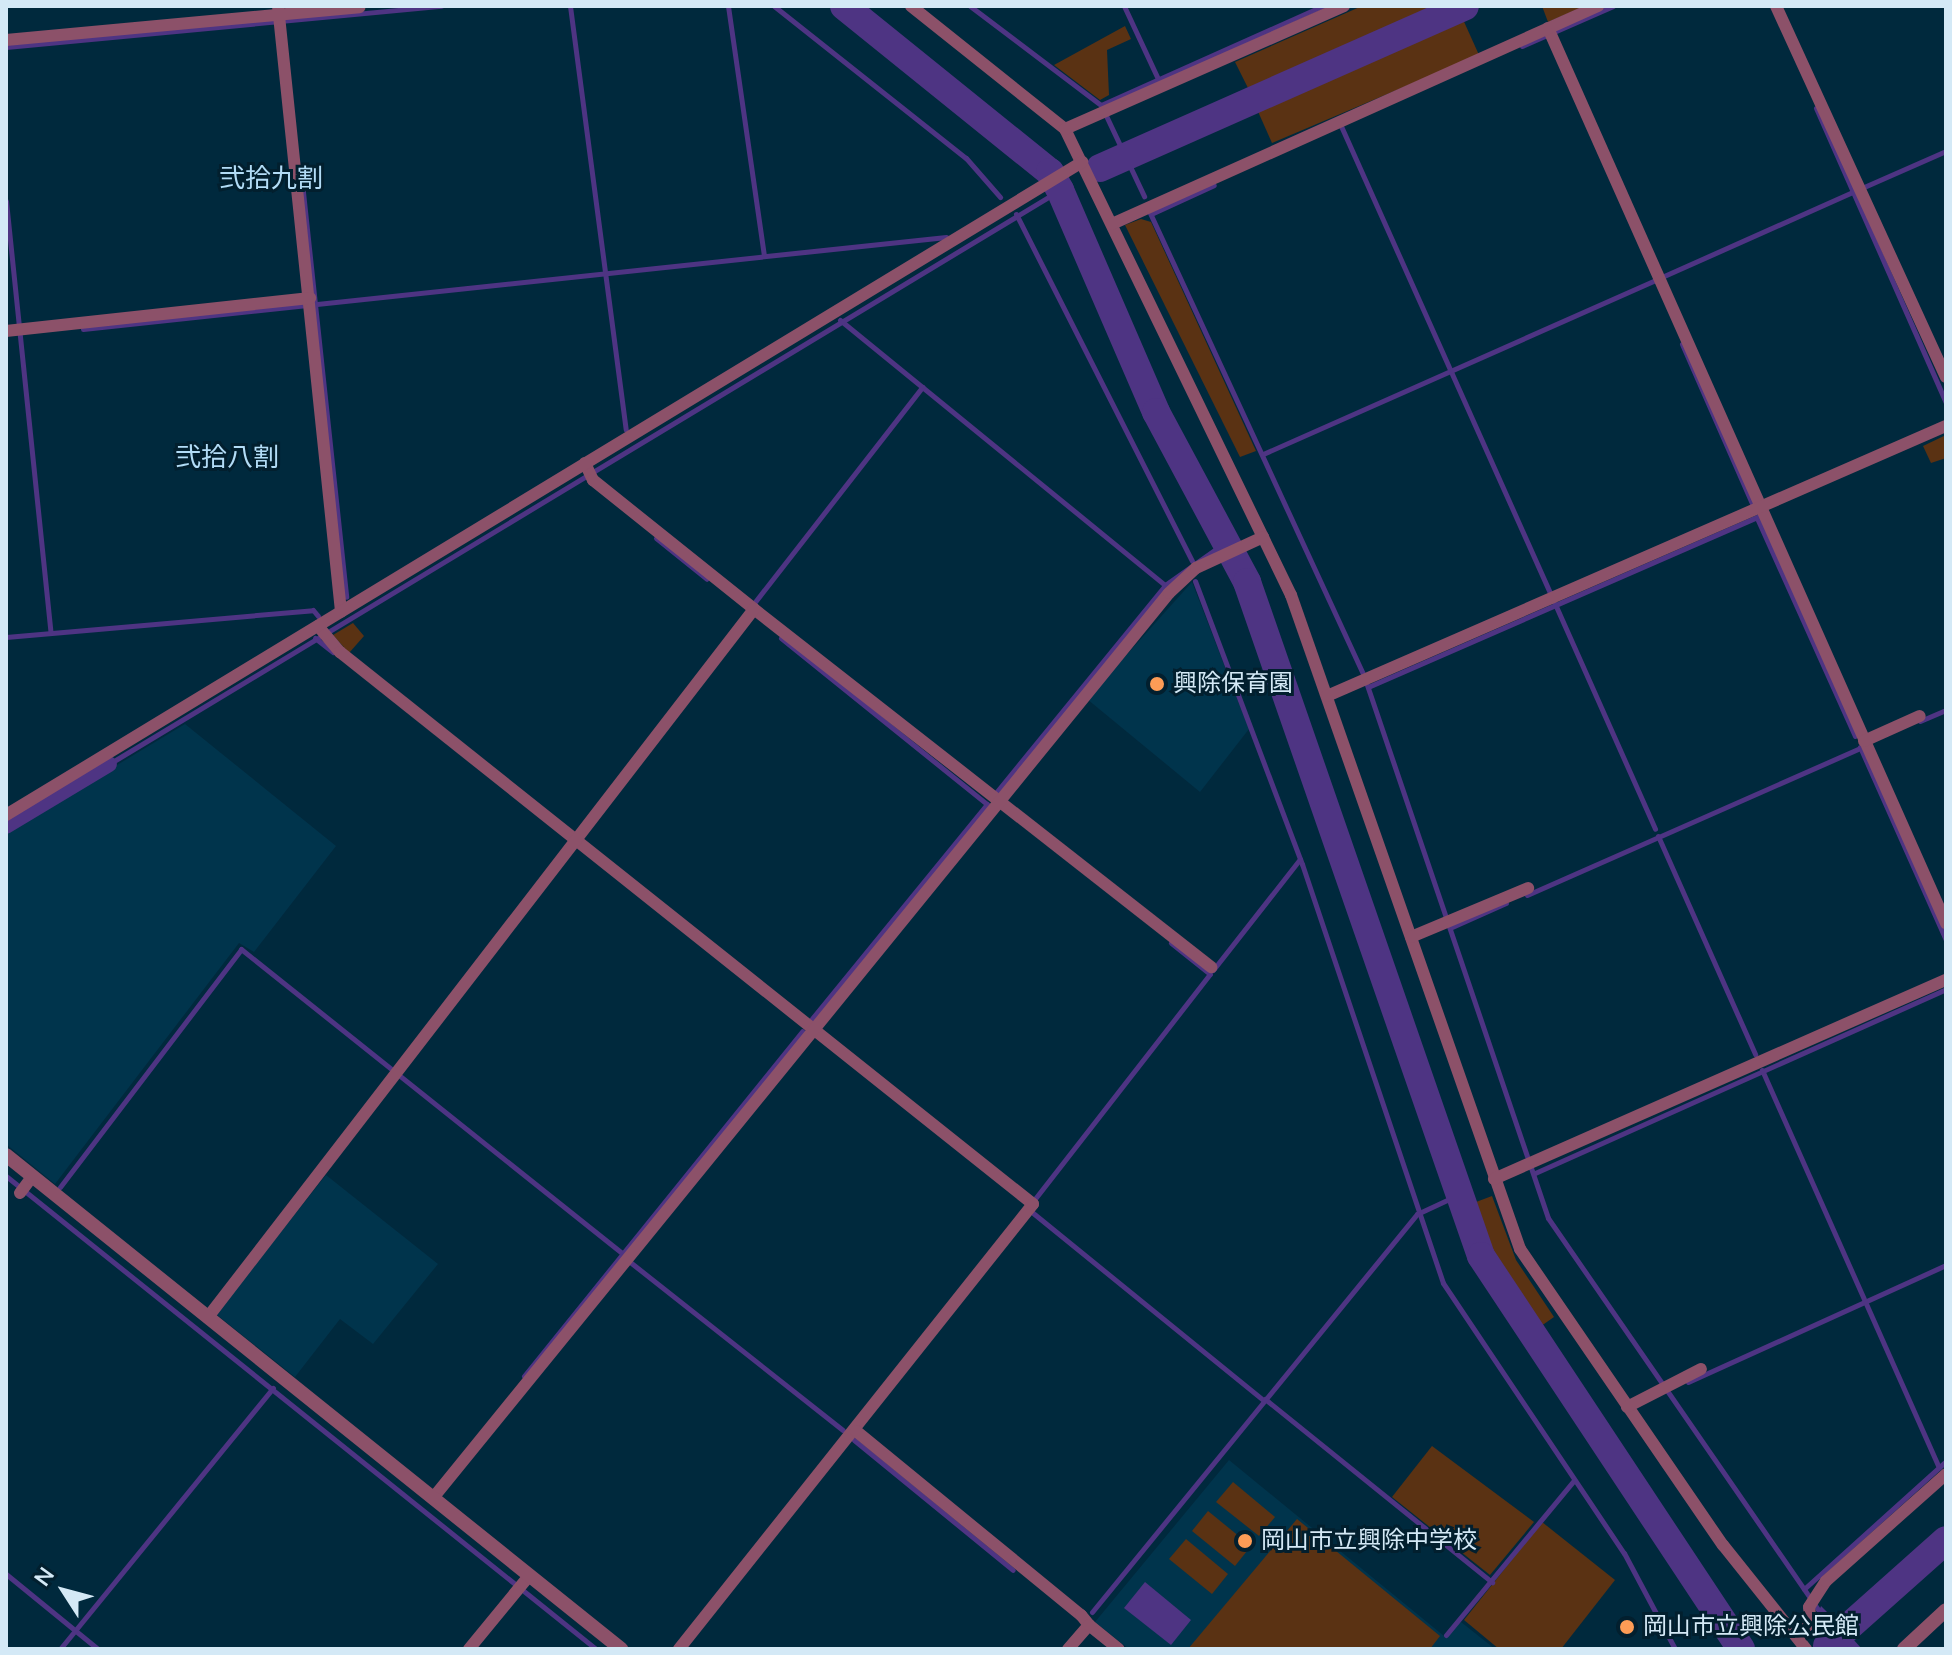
<!DOCTYPE html>
<html>
<head>
<meta charset="utf-8">
<style>
  body { margin:0 }
  #map { position:relative; width:1952px; height:1655px; overflow:hidden; background:#00293d; font-family:"Nunito Sans","Noto Sans JP",sans-serif }
  div>[style] { position:absolute }
  [style*='--x'] { left:calc(var(--x)*1px); top:calc(var(--y)*1px); width:calc(var(--w)*1px); rotate:calc(var(--a)*1deg) }
  .built>* { inset:0; background:#00344c }
  .green>* { inset:0; background:#5a3213 }
  .water>* { inset:0; background:#4e3483 }
  .stream>* { height:5px; margin:-2.5px; padding:0 2.5px; transform-origin:2.5px; border-radius:2.5px; background:#4e3483 }
  .canal>* { height:16px; margin:-8px; padding:0 8px; transform-origin:8px; border-radius:8px; background:#4e3483 }
  .river>* { height:28px; margin:-14px; padding:0 14px; transform-origin:14px; border-radius:14px; background:#4e3483 }
  .minor>* { height:12px; margin:-6px; padding:0 6px; transform-origin:6px; border-radius:6px; background:#8c5169 }
  .tertiary>* { height:14px; margin:-7px; padding:0 7px; transform-origin:7px; border-radius:7px; background:#8c5169 }
  .dots>* { width:22px; height:22px; translate:-50% -50%; box-sizing:border-box; border:4px solid #021f2e; border-radius:50% }
  span { translate:-50% -50%; white-space:nowrap; text-align:center; line-height:1.15; -webkit-text-stroke:6px #021f2e; paint-order:stroke }
  .poi-label { font-size:24px; color:#d4e9f6 }
  .left { translate:0 -50%; text-align:left }
  .neighbourhood-label { font-size:26px; color:#b2dcf6 }
  .frame { position:absolute; inset:0; border:8px solid #d4e9f6; pointer-events:none }
  .north { position:absolute; left:24px; top:1551px; width:80px; height:80px; -webkit-text-stroke:6px #021f2e; paint-order:stroke; rotate:306deg; font-size:22px; font-weight:700; line-height:32px; text-align:center; color:#d4e9f6 }
  .north::after { content:''; display:block; margin:auto; width:28px; height:36px; background:#d4e9f6; clip-path:polygon(50% 0,100% 100%,50% 72%,0 100%) }
</style>
</head>
<body>
<div id="map">
  <div class="built">
    <i style="clip-path:polygon(1192px 582px,1249px 729px,1200px 792px,1087px 699px)"></i>
    <i style="clip-path:polygon(185px 724px,336px 846px,254px 952px,239px 943px,55px 1184px,6px 1144px,6px 832px)"></i>
    <i style="clip-path:polygon(326px 1175px,438px 1264px,373px 1344px,340px 1319px,295px 1377px,216px 1314px)"></i>
    <i style="clip-path:polygon(1229px 1460px,1444px 1636px,1461px 1622px,1495px 1649px,1129px 1649px,1095px 1622px)"></i>
  </div>
  <div class="green">
    <i style="clip-path:polygon(1362px 6px,1448px 6px,1250px 92px,1235px 62px)"></i>
    <i style="clip-path:polygon(1542px 6px,1585px 6px,1548px 22px)"></i>
    <i style="clip-path:polygon(1461px 15px,1479px 55px,1272px 143px,1256px 107px)"></i>
    <i style="clip-path:polygon(1125px 26px,1131px 39px,1107px 50px,1109px 95px,1100px 100px,1054px 65px)"></i>
    <i style="clip-path:polygon(1141px 219px,1151px 222px,1256px 451px,1240px 457px,1125px 225px)"></i>
    <i style="clip-path:polygon(1946px 435px,1946px 458px,1931px 463px,1923px 446px)"></i>
    <i style="clip-path:polygon(353px 623px,364px 636px,349px 653px,333px 635px)"></i>
    <i style="clip-path:polygon(1492px 1196px,1516px 1260px,1554px 1317px,1534px 1331px,1500px 1279px,1468px 1205px)"></i>
    <i style="clip-path:polygon(1432px 1446px,1534px 1522px,1490px 1575px,1392px 1497px)"></i>
    <i style="clip-path:polygon(1233px 1482px,1275px 1517px,1259px 1536px,1216px 1502px)"></i>
    <i style="clip-path:polygon(1208px 1511px,1251px 1546px,1235px 1566px,1192px 1531px)"></i>
    <i style="clip-path:polygon(1297px 1519px,1440px 1636px,1430px 1649px,1188px 1649px)"></i>
    <i style="clip-path:polygon(1542px 1522px,1615px 1580px,1561px 1649px,1499px 1649px,1464px 1620px)"></i>
    <i style="clip-path:polygon(1186px 1539px,1228px 1574px,1212px 1594px,1169px 1559px)"></i>
  </div>
  <div class="water">
    <i style="clip-path:polygon(1145px 1582px,1191px 1620px,1171px 1645px,1124px 1608px)"></i>
    <i style="clip-path:polygon(1821px 1606px,1842px 1627px,1862px 1649px,1829px 1649px,1817px 1616px)"></i>
  </div>
  <div class="stream">
    <i style="--x:570;--y:6;--w:427;--a:82.5"></i>
    <i style="--x:728;--y:6;--w:252;--a:81.8"></i>
    <i style="--x:774;--y:6;--w:245;--a:38.4"></i>
    <i style="--x:966;--y:158;--w:52;--a:48.9"></i>
    <i style="--x:970;--y:6;--w:164;--a:37.1"></i>
    <i style="--x:1101;--y:105;--w:101;--a:64.7"></i>
    <i style="--x:1124;--y:6;--w:81;--a:65"></i>
    <i style="--x:1522;--y:46;--w:99;--a:-23.7"></i>
    <i style="--x:6;--y:47;--w:437;--a:-5.4"></i>
    <i style="--x:1101;--y:105;--w:242;--a:-24.1"></i>
    <i style="--x:1816;--y:108;--w:322;--a:66.2"></i>
    <i style="--x:1341;--y:126;--w:514;--a:65.88"></i>
    <i style="--x:1864;--y:187;--w:90;--a:-23.7"></i>
    <i style="--x:303;--y:192;--w:407;--a:83.9"></i>
    <i style="--x:6;--y:201;--w:434;--a:84.1"></i>
    <i style="--x:1150;--y:213;--w:510;--a:65.19"></i>
    <i style="--x:1016;--y:214;--w:389;--a:63.1"></i>
    <i style="--x:1151;--y:214;--w:69;--a:-24.7"></i>
    <i style="--x:1664;--y:276;--w:207;--a:-24"></i>
    <i style="--x:840;--y:320;--w:419;--a:39.2"></i>
    <i style="--x:83;--y:329;--w:868;--a:-6.09"></i>
    <i style="--x:1682;--y:344;--w:177;--a:66.3"></i>
    <i style="--x:1263;--y:454;--w:430;--a:-23.9"></i>
    <i style="--x:1757;--y:518;--w:239;--a:65.8"></i>
    <i style="--x:656;--y:538;--w:65;--a:38.8"></i>
    <i style="--x:1195;--y:581;--w:303;--a:69.3"></i>
    <i style="--x:1302;--y:864;--w:442;--a:71.4"></i>
    <i style="--x:1443;--y:1283;--w:325;--a:56.2"></i>
    <i style="--x:1624;--y:1553;--w:109;--a:62"></i>
    <i style="--x:1555;--y:604;--w:246;--a:66"></i>
    <i style="--x:751;--y:607;--w:279;--a:-52.1"></i>
    <i style="--x:6;--y:637;--w:308;--a:-5"></i>
    <i style="--x:313;--y:610;--w:8;--a:50"></i>
    <i style="--x:315;--y:638;--w:23;--a:38"></i>
    <i style="--x:781;--y:638;--w:265;--a:38.9"></i>
    <i style="--x:987;--y:804;--w:279;--a:129.2"></i>
    <i style="--x:1367;--y:685;--w:563;--a:71.24"></i>
    <i style="--x:1548;--y:1218;--w:480;--a:55.4"></i>
    <i style="--x:1368;--y:687;--w:425;--a:-23.6"></i>
    <i style="--x:1920;--y:721;--w:28;--a:-23"></i>
    <i style="--x:1860;--y:747;--w:211;--a:66"></i>
    <i style="--x:109;--y:764;--w:1111;--a:-31.11"></i>
    <i style="--x:994;--y:795;--w:271;--a:-50.8"></i>
    <i style="--x:1165;--y:585;--w:71;--a:-35.3"></i>
    <i style="--x:1658;--y:836;--w:239;--a:66"></i>
    <i style="--x:1527;--y:895;--w:366;--a:-23.8"></i>
    <i style="--x:1452;--y:927;--w:59;--a:-24"></i>
    <i style="--x:1213;--y:970;--w:141;--a:-51.9"></i>
    <i style="--x:1762;--y:1070;--w:435;--a:66"></i>
    <i style="--x:1535;--y:1173;--w:450;--a:-24.1"></i>
    <i style="--x:6;--y:1176;--w:756;--a:38.72"></i>
    <i style="--x:60;--y:1187;--w:299;--a:-52.7"></i>
    <i style="--x:241;--y:949;--w:489;--a:38.6"></i>
    <i style="--x:1034;--y:1200;--w:286;--a:-52.1"></i>
    <i style="--x:1210;--y:974;--w:50;--a:-141.5"></i>
    <i style="--x:1033;--y:1213;--w:296;--a:39.1"></i>
    <i style="--x:630;--y:1262;--w:271;--a:38.3"></i>
    <i style="--x:524;--y:1376;--w:443;--a:-51.1"></i>
    <i style="--x:1688;--y:1382;--w:283;--a:-24.4"></i>
    <i style="--x:1265;--y:1399;--w:292;--a:38.9"></i>
    <i style="--x:854;--y:1440;--w:205;--a:39.3"></i>
    <i style="--x:6;--y:1574;--w:119;--a:39.2"></i>
    <i style="--x:1804;--y:1589;--w:191;--a:-42"></i>
    <i style="--x:1092;--y:1612;--w:514;--a:-50.77"></i>
    <i style="--x:1417;--y:1214;--w:45;--a:-24.9"></i>
    <i style="--x:1446;--y:1635;--w:201;--a:-50.4"></i>
    <i style="--x:60;--y:1649;--w:337;--a:-50.8"></i>
  </div>
  <div class="canal">
    <i style="--x:6;--y:826;--w:120;--a:-31"></i>
  </div>
  <div class="river">
    <i style="--x:844;--y:6;--w:265;--a:38.9"></i>
    <i style="--x:1050;--y:172;--w:21;--a:61"></i>
    <i style="--x:1060;--y:190;--w:242;--a:66.6"></i>
    <i style="--x:1156;--y:412;--w:193;--a:61.8"></i>
    <i style="--x:1247;--y:582;--w:713;--a:70.85"></i>
    <i style="--x:1481;--y:1256;--w:471;--a:56.5"></i>
    <i style="--x:1100;--y:168;--w:399;--a:-23.9"></i>
    <i style="--x:1827;--y:1646;--w:159;--a:-41.7"></i>
  </div>
  <div class="minor">
    <i style="--x:278;--y:6;--w:609;--a:84.06"></i>
    <i style="--x:911;--y:6;--w:197;--a:38.6"></i>
    <i style="--x:1065;--y:129;--w:518;--a:64.13"></i>
    <i style="--x:1291;--y:595;--w:693;--a:70.7"></i>
    <i style="--x:1520;--y:1249;--w:359;--a:55.6"></i>
    <i style="--x:1723;--y:1545;--w:133;--a:51.4"></i>
    <i style="--x:1776;--y:6;--w:408;--a:65.4"></i>
    <i style="--x:1548;--y:28;--w:980;--a:66.03"></i>
    <i style="--x:6;--y:40;--w:355;--a:-5.3"></i>
    <i style="--x:1065;--y:129;--w:305;--a:-23.8"></i>
    <i style="--x:1112;--y:224;--w:533;--a:-24.16"></i>
    <i style="--x:6;--y:331;--w:306;--a:-6.2"></i>
    <i style="--x:585;--y:463;--w:19;--a:65"></i>
    <i style="--x:593;--y:480;--w:206;--a:38.7"></i>
    <i style="--x:754;--y:609;--w:581;--a:38.07"></i>
    <i style="--x:318;--y:626;--w:34;--a:50"></i>
    <i style="--x:340;--y:652;--w:886;--a:38.54"></i>
    <i style="--x:1033;--y:1204;--w:569;--a:128.5"></i>
    <i style="--x:1327;--y:696;--w:675;--a:-23.57"></i>
    <i style="--x:1864;--y:741;--w:61;--a:-24.1"></i>
    <i style="--x:6;--y:815;--w:1259;--a:-31.25"></i>
    <i style="--x:1411;--y:937;--w:127;--a:-22.7"></i>
    <i style="--x:1494;--y:1179;--w:494;--a:-23.8"></i>
    <i style="--x:20;--y:1193;--w:21;--a:-53"></i>
    <i style="--x:208;--y:1317;--w:894;--a:-52.36"></i>
    <i style="--x:1627;--y:1407;--w:83;--a:-27.2"></i>
    <i style="--x:856;--y:1431;--w:291;--a:39.3"></i>
    <i style="--x:1081;--y:1615;--w:13;--a:51"></i>
    <i style="--x:1089;--y:1625;--w:32;--a:131"></i>
    <i style="--x:433;--y:1498;--w:1166;--a:-50.88"></i>
    <i style="--x:1169;--y:593;--w:37;--a:-43"></i>
    <i style="--x:1196;--y:568;--w:74;--a:-24.8"></i>
    <i style="--x:1089;--y:1625;--w:38;--a:39"></i>
    <i style="--x:1796;--y:1634;--w:19;--a:-36"></i>
    <i style="--x:1811;--y:1623;--w:16;--a:-97"></i>
    <i style="--x:1809;--y:1607;--w:31;--a:-57"></i>
    <i style="--x:1826;--y:1581;--w:161;--a:-41.7"></i>
    <i style="--x:469;--y:1649;--w:94;--a:-50.6"></i>
  </div>
  <div class="tertiary">
    <i style="--x:6;--y:1155;--w:789;--a:38.77"></i>
    <i style="--x:1904;--y:1649;--w:57;--a:-42.9"></i>
  </div>
  <div class="dots">
    <i style="left:1157px;top:684px;background:#fd9c56"></i>
    <i style="left:1245px;top:1541px;background:#fd9c56"></i>
    <i style="left:1627px;top:1627px;background:#fd9c56"></i>
  </div>
  <div class="poi-label">
    <span class="left" style="left:1173px;top:684px">興除保育園</span>
    <span class="left" style="left:1261px;top:1541px">岡山市立興除中学校</span>
    <span class="left" style="left:1643px;top:1627px">岡山市立興除公民館</span>
  </div>
  <div class="neighbourhood-label">
    <span style="left:271px;top:179px">弐拾九割</span>
    <span style="left:227px;top:458px">弐拾八割</span>
  </div>
  <div class="frame"></div>
  <div class="north">N</div>
</div>
</body>
</html>
